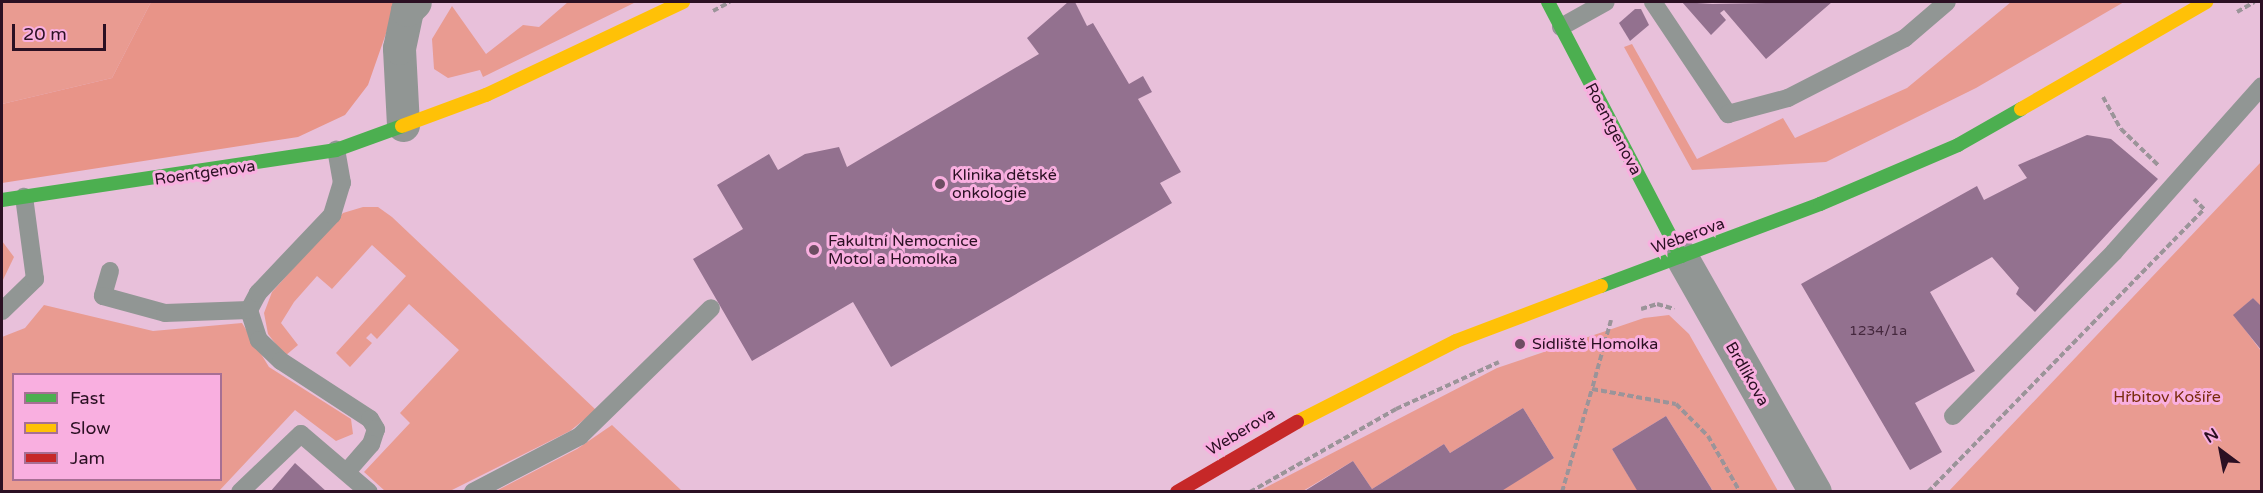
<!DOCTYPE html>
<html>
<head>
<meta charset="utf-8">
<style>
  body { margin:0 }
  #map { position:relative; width:2263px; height:493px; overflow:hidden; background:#e8c0da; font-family:"Varela Round",sans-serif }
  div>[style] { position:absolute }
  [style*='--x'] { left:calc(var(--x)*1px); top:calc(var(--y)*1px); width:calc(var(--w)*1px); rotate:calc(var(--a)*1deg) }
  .green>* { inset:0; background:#e99b91 }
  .forest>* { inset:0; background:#e89488 }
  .building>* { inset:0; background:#93718f }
  .path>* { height:4px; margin-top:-2px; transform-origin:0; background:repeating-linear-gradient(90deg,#9b9499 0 6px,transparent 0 9px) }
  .lane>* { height:18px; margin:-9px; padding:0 9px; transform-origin:9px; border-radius:9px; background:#919694 }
  .street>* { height:33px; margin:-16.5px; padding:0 16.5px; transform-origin:16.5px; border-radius:16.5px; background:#919694 }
  .fast>* { height:14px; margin:-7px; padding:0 7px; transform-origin:7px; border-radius:7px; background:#4caf50 }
  .slow>* { height:14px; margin:-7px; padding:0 7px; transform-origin:7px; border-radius:7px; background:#ffc107 }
  .jam>* { height:14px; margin:-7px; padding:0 7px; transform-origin:7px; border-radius:7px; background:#c62828 }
  .dots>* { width:16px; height:16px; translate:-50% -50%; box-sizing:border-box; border:3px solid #f9afe0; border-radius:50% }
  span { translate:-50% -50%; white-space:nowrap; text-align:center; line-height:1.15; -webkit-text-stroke:6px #f9afe0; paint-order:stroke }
  .number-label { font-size:14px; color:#45283e }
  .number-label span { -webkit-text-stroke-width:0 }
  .street-label { font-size:16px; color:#2b1023 }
  .poi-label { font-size:16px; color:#2b1023 }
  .left { translate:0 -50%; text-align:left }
  .park-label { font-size:16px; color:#782b0c }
  .frame { position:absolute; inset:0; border:3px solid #2b1023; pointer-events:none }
  .legend { position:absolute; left:12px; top:373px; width:210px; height:108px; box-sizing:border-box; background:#f9afe0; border:2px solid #a76f94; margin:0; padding:8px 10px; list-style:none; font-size:18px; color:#2b1023 }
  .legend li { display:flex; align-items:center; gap:12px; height:30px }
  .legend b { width:30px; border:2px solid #a76f94 }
  .north { position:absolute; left:2191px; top:421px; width:60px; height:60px; -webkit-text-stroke:4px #f9afe0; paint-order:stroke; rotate:328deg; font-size:16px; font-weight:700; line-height:24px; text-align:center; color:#2b1023 }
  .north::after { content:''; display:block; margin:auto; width:21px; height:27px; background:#2b1023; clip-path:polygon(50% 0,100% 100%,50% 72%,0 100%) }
  .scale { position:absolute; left:12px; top:24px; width:94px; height:27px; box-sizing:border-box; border:3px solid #2b1023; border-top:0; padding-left:8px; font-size:18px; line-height:21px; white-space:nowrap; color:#2b1023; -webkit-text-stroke:4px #f9afe0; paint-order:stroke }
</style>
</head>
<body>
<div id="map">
  <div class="green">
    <i style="clip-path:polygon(2px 2px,151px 2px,112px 78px,2px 104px)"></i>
    <i style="clip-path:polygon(568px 2px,636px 2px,483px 77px,480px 70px,448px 78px,434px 69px,432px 39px,452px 6px,486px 54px,523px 25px,539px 27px)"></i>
    <i style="clip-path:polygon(2011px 2px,2124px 2px,1976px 88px,1826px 162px,1692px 170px,1624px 47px,1632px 44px,1697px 159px,1783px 118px,1795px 138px,1907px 88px)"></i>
    <i style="clip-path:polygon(2261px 162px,2261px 307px,2253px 298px,2234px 315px,2261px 351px,2261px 491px,1948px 492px)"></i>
    <i style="clip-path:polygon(363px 207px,378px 207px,392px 217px,596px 410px,570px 431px,450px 491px,385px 491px,364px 472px,410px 423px,400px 413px,459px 350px,409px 304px,377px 339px,371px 333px,366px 338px,372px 343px,350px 367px,336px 353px,406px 276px,372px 245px,332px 289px,317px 276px,294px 302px,281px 323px,298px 345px,285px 356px,268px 334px,264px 313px,272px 292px,343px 213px)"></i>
    <i style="clip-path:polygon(2px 241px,14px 257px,2px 282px)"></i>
    <i style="clip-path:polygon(evenodd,44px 305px,153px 331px,242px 323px,269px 367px,351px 419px,353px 434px,336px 441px,295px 410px,219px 491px,2px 492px,2px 337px,25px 328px,44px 305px,14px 374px,220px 374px,220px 480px,14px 480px,14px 374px)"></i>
    <i style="clip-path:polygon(1669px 315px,1689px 334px,1778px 491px,1713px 491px,1666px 416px,1612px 449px,1638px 491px,1500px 491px,1554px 458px,1523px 408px,1450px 453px,1444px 444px,1372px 489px,1353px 461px,1303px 491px,1257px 492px,1497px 368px,1644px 318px)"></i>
    <i style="clip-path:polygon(612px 425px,682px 491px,496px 491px,577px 449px)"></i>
  </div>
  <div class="forest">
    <i style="clip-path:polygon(151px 2px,397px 2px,368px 85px,345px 115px,298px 137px,2px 183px,2px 104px,112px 78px)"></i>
  </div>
  <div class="building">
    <i style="clip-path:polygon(1068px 2px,1075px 2px,1087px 26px,1093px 23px,1129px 84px,1143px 76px,1152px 92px,1138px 99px,1181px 172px,1160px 183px,1172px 203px,891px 367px,853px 302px,752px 361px,693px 259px,743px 229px,717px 185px,769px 154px,778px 170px,805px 154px,839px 147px,847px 167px,1039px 54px,1027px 38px)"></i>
    <i style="clip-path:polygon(1682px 2px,1712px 4px,1832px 2px,1766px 59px,1724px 10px,1720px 13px,1726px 20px,1711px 35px)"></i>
    <i style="clip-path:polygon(1635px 9px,1641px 9px,1649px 25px,1630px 41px,1619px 23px)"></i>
    <i style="clip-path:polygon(2087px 135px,2111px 139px,2158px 179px,2035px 312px,2016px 294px,2019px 288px,1992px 257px,1930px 292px,1975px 371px,1915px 403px,1942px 452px,1910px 470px,1801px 284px,1977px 186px,1984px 200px,2027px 178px,2018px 165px)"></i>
    <i style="clip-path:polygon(2253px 298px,2262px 307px,2262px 351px,2233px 315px)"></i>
    <i style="clip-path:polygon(1523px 408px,1554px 458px,1500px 492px,1303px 492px,1353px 461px,1372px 489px,1444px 444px,1450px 453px)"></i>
    <i style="clip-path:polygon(1666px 416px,1711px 488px,1713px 492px,1638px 492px,1612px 449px)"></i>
    <i style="clip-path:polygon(295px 463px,327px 492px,270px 492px)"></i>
  </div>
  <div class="path">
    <i style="--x:713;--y:11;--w:19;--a:-28"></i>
    <i style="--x:2237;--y:12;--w:20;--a:-30"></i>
    <i style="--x:2103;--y:97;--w:37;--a:61"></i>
    <i style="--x:2121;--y:129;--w:52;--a:44.2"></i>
    <i style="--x:1641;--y:309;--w:17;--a:-17"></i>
    <i style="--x:1657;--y:304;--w:18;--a:16"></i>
    <i style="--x:1611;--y:320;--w:72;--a:105.4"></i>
    <i style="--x:1592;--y:389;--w:85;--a:10.1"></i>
    <i style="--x:1676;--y:404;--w:45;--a:45"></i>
    <i style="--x:1708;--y:436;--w:64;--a:60.3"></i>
    <i style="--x:1250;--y:492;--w:168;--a:-29.6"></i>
    <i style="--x:1396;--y:409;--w:113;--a:-24.5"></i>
    <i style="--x:1562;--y:492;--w:107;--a:-73.8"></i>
    <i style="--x:1928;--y:492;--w:395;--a:-45.7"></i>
    <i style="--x:2204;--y:209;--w:14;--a:-135"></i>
  </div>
  <div class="lane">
    <i style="--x:1653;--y:2;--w:135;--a:56.2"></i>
    <i style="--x:1728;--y:114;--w:62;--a:-14.9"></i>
    <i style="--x:1788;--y:98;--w:131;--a:-27.1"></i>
    <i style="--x:1905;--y:38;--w:55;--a:-40.6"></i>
    <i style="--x:1561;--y:27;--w:51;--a:-29.1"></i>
    <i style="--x:110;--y:271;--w:26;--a:106"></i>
    <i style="--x:103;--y:296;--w:64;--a:15.3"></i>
    <i style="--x:165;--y:313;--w:84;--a:-2"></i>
    <i style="--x:249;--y:310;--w:32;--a:72"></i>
    <i style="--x:259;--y:340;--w:30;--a:44"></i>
    <i style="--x:281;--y:361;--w:106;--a:33.1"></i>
    <i style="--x:370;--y:419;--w:12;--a:59"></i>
    <i style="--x:376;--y:429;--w:16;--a:108"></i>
    <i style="--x:371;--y:444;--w:35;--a:131"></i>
    <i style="--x:249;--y:310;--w:19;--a:-62"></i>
    <i style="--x:258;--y:293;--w:108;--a:-46.5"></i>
    <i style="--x:332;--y:215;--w:34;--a:-73"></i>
    <i style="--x:342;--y:183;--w:34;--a:-100"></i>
    <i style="--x:2;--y:311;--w:46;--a:-44.1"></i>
    <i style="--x:35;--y:279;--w:83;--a:-97.6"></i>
    <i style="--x:1953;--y:416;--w:230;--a:-45.5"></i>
    <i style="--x:2114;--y:252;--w:222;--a:-48.3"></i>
    <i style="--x:240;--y:492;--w:84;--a:-43.6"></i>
    <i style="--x:301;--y:434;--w:89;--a:40.5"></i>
    <i style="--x:473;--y:492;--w:121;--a:-27.6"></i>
    <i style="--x:580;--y:436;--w:183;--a:-44.3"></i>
  </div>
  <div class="street">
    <i style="--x:403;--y:125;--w:77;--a:-93"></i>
    <i style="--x:399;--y:48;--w:39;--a:-78"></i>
    <i style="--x:407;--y:10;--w:11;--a:-45"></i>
    <i style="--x:1681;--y:256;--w:271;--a:60.4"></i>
  </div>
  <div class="fast">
    <i style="--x:1548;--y:2;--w:287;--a:62.4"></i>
    <i style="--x:2;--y:200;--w:338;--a:-8.5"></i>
    <i style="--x:336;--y:150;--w:70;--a:-20"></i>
    <i style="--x:1601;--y:286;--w:234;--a:-20.5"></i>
    <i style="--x:1820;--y:204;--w:150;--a:-23.1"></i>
    <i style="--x:1958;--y:145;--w:73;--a:-29.7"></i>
  </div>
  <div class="slow">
    <i style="--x:2021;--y:109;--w:214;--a:-30"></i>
    <i style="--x:402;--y:126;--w:90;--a:-20.3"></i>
    <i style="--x:486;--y:95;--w:218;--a:-25.3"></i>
    <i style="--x:1297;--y:422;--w:178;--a:-27"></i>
    <i style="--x:1456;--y:341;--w:155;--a:-20.8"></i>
  </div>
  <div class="jam">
    <i style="--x:1177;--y:492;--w:139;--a:-30.3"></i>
  </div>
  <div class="dots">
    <i style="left:940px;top:184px;background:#6d4e63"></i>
    <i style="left:814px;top:250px;background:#6d4e63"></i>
    <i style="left:1520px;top:344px;background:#6d4e63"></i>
  </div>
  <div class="number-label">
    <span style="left:1878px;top:331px">1234/1a</span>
  </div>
  <div class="street-label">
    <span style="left:1613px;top:129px;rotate:62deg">Roentgenova</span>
    <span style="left:205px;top:173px;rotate:-8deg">Roentgenova</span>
    <span style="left:1688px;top:236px;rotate:-20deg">Weberova</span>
    <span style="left:1747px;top:374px;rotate:60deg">Brdlíkova</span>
    <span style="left:1241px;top:432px;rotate:-31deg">Weberova</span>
  </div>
  <div class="poi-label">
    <span class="left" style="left:952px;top:184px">Klinika dětské<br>onkologie</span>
    <span class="left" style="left:828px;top:250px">Fakultní Nemocnice<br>Motol a Homolka</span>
    <span class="left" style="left:1532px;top:344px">Sídliště Homolka</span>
  </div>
  <div class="park-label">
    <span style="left:2167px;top:397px">Hřbitov Košíře</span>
  </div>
  <div class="frame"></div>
  <ul class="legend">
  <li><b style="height:8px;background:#4caf50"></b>Fast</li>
  <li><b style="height:8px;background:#ffc107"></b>Slow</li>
  <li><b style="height:8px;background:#c62828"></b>Jam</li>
  </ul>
  <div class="north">N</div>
  <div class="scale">20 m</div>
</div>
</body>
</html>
